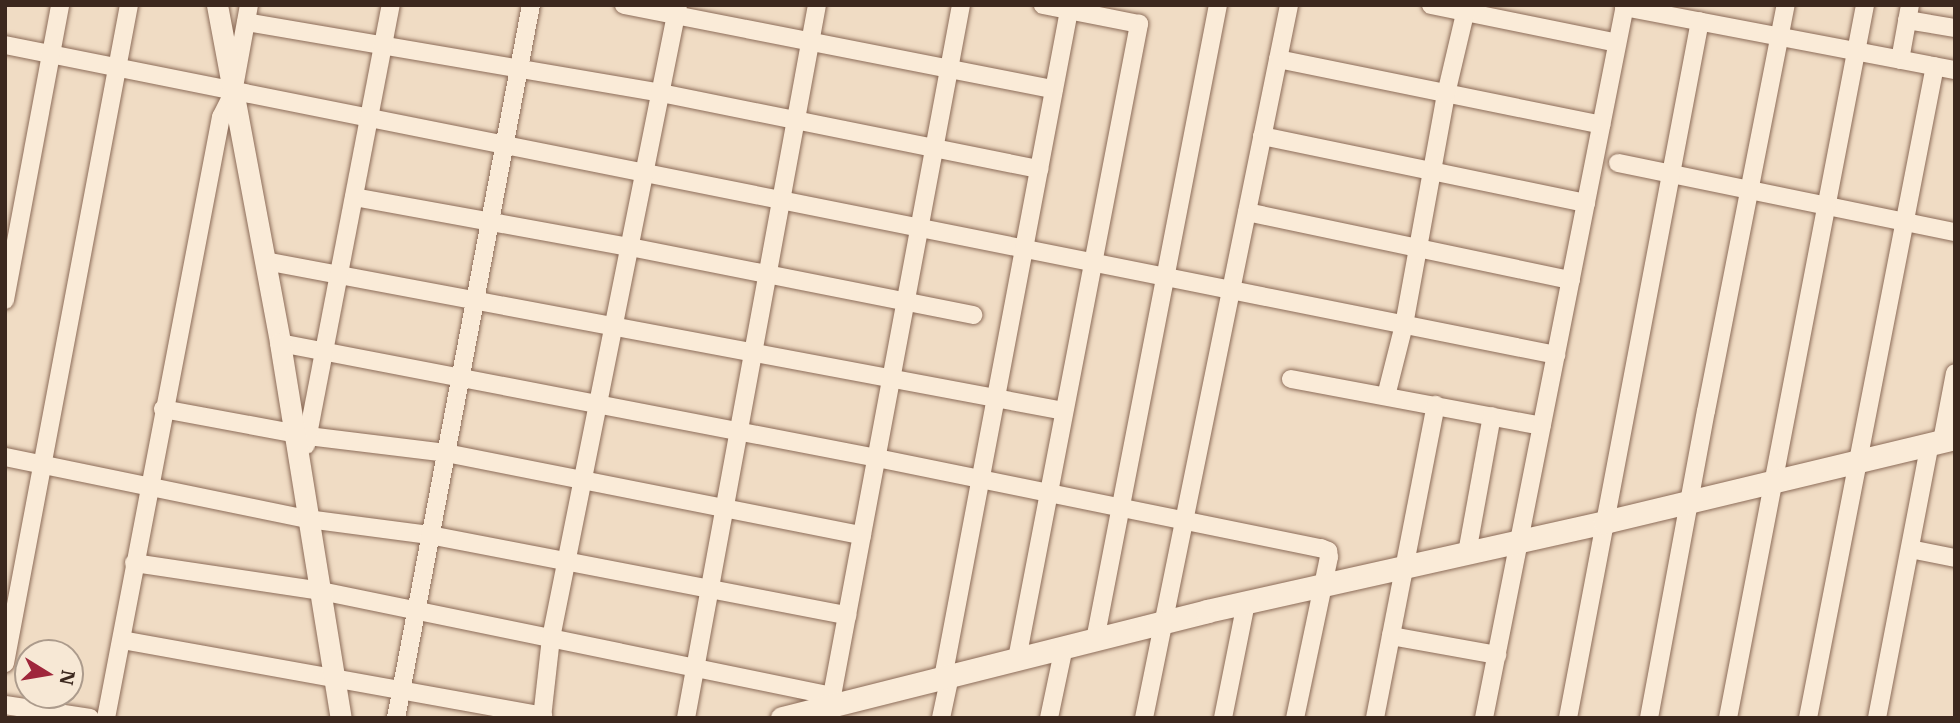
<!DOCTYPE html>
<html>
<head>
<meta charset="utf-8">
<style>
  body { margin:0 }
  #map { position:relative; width:1960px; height:723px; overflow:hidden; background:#f0dcc4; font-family:"IBM Plex Serif",serif }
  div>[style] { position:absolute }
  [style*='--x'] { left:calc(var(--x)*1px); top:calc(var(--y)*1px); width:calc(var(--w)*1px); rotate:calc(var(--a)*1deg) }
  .roads { filter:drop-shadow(0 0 2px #8c6c59) drop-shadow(0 0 2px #8c6c59) }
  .minor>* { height:18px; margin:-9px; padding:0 9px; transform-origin:9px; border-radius:9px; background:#faebd8 }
  .tertiary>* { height:21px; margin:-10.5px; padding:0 10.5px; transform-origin:10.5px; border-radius:10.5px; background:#faebd8 }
  .secondary>* { height:23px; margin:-11.5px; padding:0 11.5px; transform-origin:11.5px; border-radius:11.5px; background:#faebd8 }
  span { translate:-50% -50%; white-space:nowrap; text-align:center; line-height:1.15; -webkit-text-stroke:5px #f7e8d5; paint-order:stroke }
  .frame { position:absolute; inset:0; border:7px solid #3c281e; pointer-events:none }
  .north { position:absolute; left:14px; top:639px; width:70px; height:70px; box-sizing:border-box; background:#f7e8d5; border:2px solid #ac9b8c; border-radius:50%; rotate:101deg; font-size:19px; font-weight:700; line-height:28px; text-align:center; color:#3c281e }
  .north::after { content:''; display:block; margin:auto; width:24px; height:32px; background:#9f263b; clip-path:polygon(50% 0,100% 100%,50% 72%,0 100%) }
</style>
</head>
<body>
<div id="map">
  <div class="roads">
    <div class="minor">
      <i style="--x:624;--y:5;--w:438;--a:11.1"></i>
      <i style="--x:1431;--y:5;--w:190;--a:11.5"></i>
      <i style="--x:1624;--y:7;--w:337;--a:10.8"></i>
      <i style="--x:1907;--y:20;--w:49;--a:9.5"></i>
      <i style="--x:246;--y:22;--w:421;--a:9.7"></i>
      <i style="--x:661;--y:93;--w:386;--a:11.4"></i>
      <i style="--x:5;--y:45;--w:1582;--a:11.3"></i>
      <i style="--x:1278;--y:59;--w:330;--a:11.5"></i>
      <i style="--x:1900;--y:60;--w:56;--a:-79.7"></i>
      <i style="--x:1262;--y:136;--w:331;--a:11.7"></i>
      <i style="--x:1618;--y:163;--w:344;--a:11.6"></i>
      <i style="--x:354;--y:197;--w:280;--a:10.3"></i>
      <i style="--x:630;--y:247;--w:350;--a:11.2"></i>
      <i style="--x:1247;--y:212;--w:331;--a:11.9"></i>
      <i style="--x:265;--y:261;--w:813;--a:10.63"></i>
      <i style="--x:5;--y:300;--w:300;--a:-79.4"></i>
      <i style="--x:280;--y:343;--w:608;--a:10.9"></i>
      <i style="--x:877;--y:458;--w:453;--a:11.5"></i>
      <i style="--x:1321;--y:548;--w:8;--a:23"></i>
      <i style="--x:1328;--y:551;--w:6;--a:81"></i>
      <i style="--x:1329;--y:557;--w:165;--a:101.9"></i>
      <i style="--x:1291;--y:379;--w:255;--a:10.6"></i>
      <i style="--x:1386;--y:396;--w:73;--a:-75.8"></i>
      <i style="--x:1404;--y:325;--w:235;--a:-79.7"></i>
      <i style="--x:1446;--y:94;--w:91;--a:-76.7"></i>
      <i style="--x:163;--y:409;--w:147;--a:10.5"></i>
      <i style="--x:308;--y:436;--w:139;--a:7"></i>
      <i style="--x:446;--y:453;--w:424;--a:11.2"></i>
      <i style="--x:1942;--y:441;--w:69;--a:-79.2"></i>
      <i style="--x:306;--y:445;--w:448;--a:-79.1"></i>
      <i style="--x:5;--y:457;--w:309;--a:11.6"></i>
      <i style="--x:308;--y:519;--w:123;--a:7.5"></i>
      <i style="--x:430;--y:535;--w:425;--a:10.9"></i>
      <i style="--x:1910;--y:549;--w:46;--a:11.3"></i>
      <i style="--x:1467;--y:553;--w:139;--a:-79.7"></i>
      <i style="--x:134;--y:563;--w:189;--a:8.5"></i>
      <i style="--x:321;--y:591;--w:522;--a:11.61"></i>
      <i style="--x:1391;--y:636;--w:108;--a:10.2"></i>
      <i style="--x:122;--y:640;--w:428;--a:10.2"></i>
      <i style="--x:1095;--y:640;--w:647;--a:-79.04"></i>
      <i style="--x:1017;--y:659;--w:647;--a:-79.12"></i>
      <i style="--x:1139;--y:24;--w:98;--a:-168.8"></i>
      <i style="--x:5;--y:663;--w:670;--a:-79.33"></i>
      <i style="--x:943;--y:678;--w:685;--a:-79.31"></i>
      <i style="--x:5;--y:705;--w:86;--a:8.7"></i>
      <i style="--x:828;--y:717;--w:724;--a:-79.42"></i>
      <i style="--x:106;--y:718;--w:612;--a:-79.17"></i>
      <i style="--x:221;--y:117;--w:27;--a:-63"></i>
      <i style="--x:233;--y:93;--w:89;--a:-79.7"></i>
      <i style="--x:396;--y:718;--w:726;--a:-79.28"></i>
      <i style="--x:542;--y:718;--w:81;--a:-83.6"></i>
      <i style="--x:551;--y:638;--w:646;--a:-78.66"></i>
      <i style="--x:686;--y:718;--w:725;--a:-79.59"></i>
      <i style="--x:941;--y:718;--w:43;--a:-77.9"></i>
      <i style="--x:1049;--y:718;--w:73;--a:-78.1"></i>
      <i style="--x:1144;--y:718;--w:728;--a:-78.5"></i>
      <i style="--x:1223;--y:718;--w:117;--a:-78.7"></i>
      <i style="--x:1375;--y:718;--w:319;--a:-79"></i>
      <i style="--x:1484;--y:718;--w:727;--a:-78.81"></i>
      <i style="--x:1568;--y:718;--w:709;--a:-79.28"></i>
      <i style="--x:1649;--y:718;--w:312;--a:-79.5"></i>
      <i style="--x:1706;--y:411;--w:414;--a:-78.9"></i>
      <i style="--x:1728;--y:718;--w:726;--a:-79.12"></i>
      <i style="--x:1808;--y:718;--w:664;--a:-78.98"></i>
      <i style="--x:1877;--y:718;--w:279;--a:-79.1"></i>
    </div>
    <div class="tertiary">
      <i style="--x:217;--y:5;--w:344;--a:79.4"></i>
      <i style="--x:280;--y:343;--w:380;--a:80.8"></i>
    </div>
    <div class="secondary">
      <i style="--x:782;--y:718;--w:438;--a:-14.1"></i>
      <i style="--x:1207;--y:611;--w:408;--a:-12.6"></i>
      <i style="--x:1605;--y:522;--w:360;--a:-13.5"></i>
    </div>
  </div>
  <div class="frame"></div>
  <div class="north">N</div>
</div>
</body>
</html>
